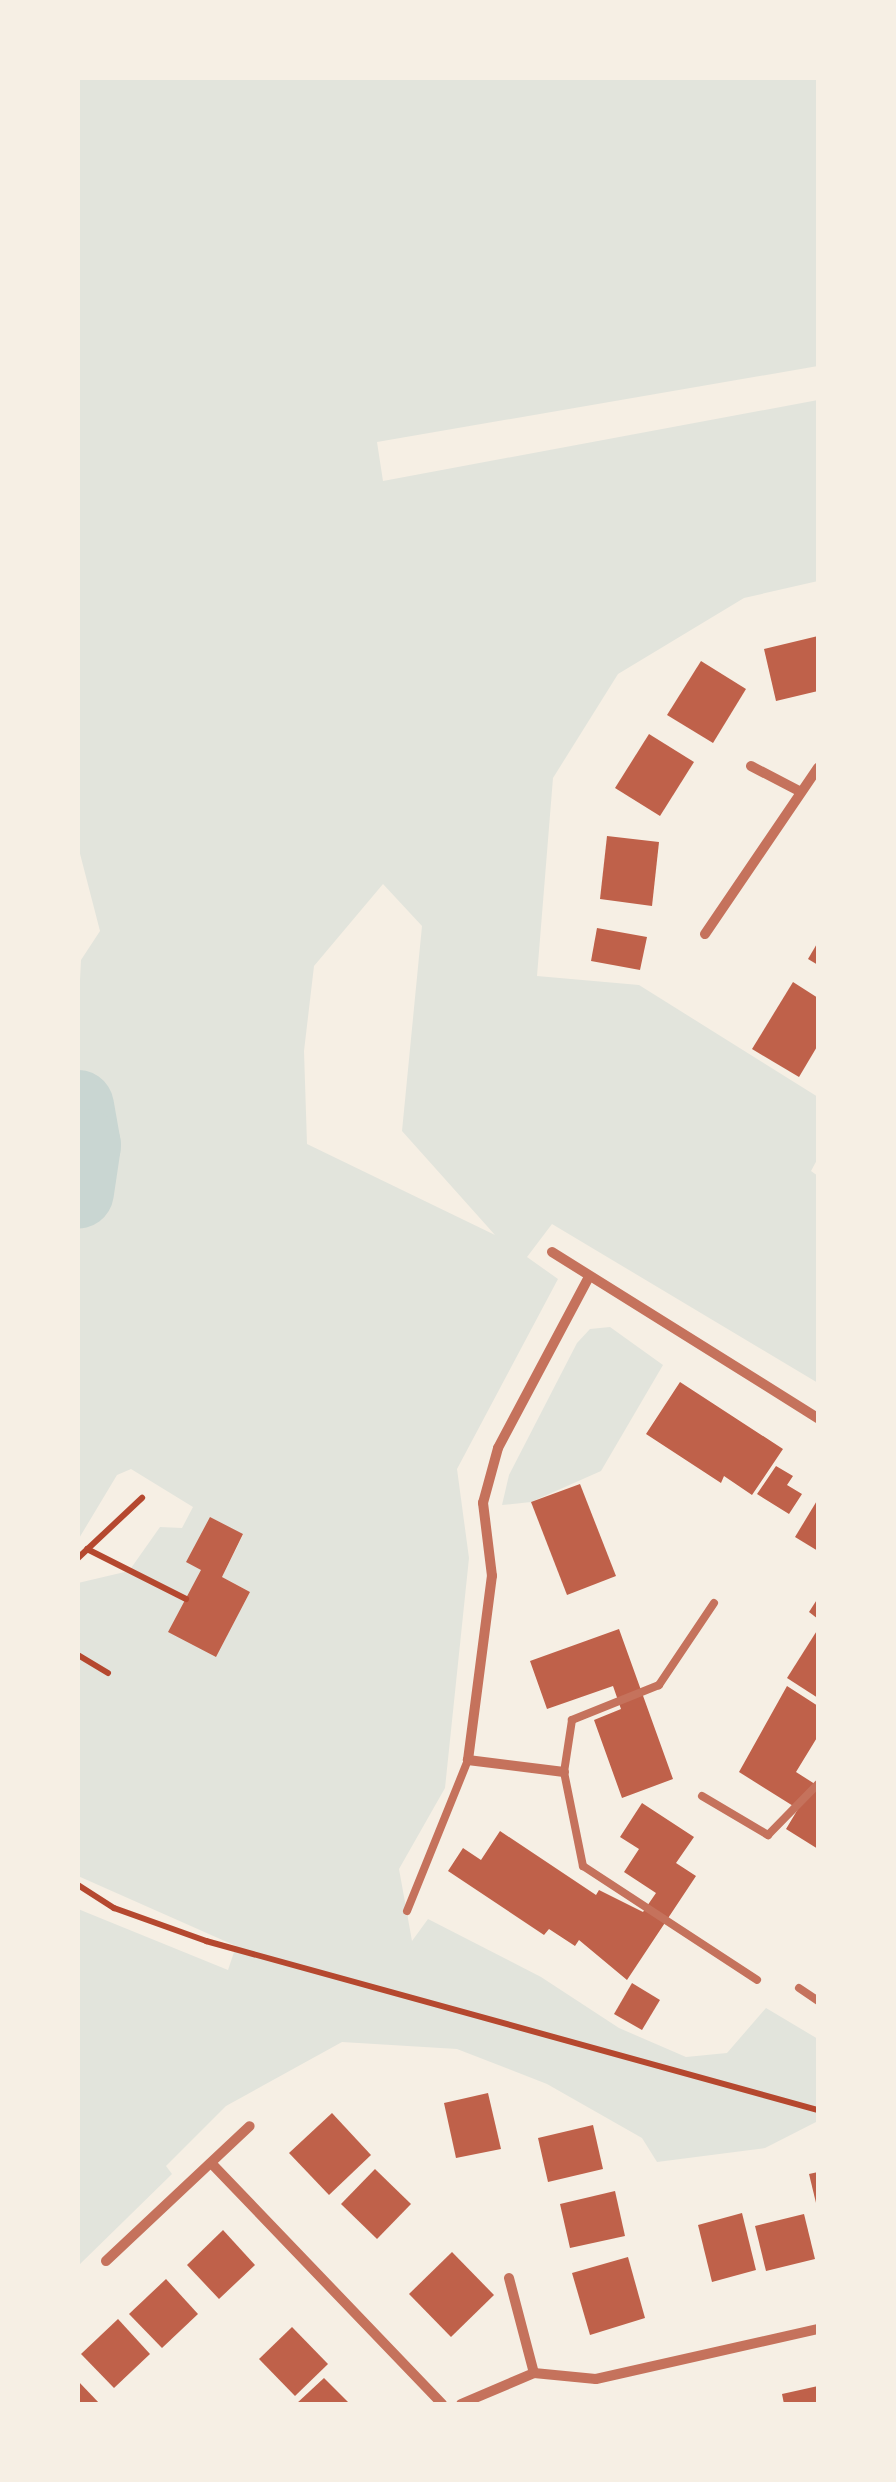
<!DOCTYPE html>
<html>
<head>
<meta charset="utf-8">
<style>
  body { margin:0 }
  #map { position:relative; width:896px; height:2482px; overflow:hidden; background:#f6efe4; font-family:Montserrat,sans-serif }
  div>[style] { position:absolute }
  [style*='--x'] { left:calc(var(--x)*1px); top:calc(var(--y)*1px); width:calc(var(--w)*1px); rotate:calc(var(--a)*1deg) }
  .green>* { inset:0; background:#e2e4dc }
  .river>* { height:72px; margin:-36px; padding:0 36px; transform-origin:36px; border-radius:36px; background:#c9d6d2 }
  .building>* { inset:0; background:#bf614a }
  .path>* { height:6px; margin:-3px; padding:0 3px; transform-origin:3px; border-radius:3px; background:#b5482f }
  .service>* { height:8px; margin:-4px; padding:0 4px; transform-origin:4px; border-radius:4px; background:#c5725c }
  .minor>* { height:10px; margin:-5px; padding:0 5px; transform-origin:5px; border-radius:5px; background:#c5725c }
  span { translate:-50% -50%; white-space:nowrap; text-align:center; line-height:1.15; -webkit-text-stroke:9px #f6efe4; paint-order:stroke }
  .frame { position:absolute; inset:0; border:80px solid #f6efe4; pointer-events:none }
</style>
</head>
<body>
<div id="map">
  <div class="green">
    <i style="clip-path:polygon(evenodd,78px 78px,818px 78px,818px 366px,377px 442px,383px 481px,818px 400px,818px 581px,744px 598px,618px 674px,553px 778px,537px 976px,639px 985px,818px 1097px,818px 1158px,811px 1171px,818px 1176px,818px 1383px,552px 1224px,527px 1257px,558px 1279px,457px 1469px,469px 1558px,445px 1788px,399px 1869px,412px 1941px,428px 1919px,541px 1977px,619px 2028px,686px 2057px,727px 2053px,766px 2008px,818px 2039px,818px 2121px,765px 2148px,657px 2162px,642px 2138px,547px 2084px,457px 2049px,342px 2042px,226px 2106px,166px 2166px,172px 2174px,78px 2266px,78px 1909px,228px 1970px,236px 1946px,78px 1876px,78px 1583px,129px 1571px,160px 1527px,182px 1528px,193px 1507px,131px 1469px,117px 1475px,78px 1540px,78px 1019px,81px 960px,100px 931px,78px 846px,78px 78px,383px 884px,422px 926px,402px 1131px,495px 1235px,307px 1144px,304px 1051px,314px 966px,383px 884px,78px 78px,210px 1517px,243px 1535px,222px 1577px,250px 1592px,216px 1656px,210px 1517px)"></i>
    <i style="clip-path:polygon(610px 1327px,663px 1365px,601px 1471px,531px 1502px,502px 1505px,509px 1475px,577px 1343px,590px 1329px)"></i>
  </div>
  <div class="river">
    <i style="--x:78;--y:1106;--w:40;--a:80"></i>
    <i style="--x:85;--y:1145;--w:48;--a:98.5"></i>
  </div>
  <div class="building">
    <i style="clip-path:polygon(818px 636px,818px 691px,776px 701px,764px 649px)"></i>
    <i style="clip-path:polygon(701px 661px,746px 689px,713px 743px,667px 715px)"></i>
    <i style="clip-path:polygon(649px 734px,694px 762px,660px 816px,615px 788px)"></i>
    <i style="clip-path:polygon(607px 836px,659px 842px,652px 906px,600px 899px)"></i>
    <i style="clip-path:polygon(597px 928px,647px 937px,640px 970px,591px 961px)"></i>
    <i style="clip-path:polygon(818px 942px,818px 965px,808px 959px)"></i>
    <i style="clip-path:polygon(793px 982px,818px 998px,818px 1045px,799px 1077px,752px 1049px)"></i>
    <i style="clip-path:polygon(680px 1382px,783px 1449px,752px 1495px,724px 1476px,721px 1483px,646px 1434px)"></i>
    <i style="clip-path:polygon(776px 1466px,793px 1476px,787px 1485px,802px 1494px,789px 1514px,757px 1494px)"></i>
    <i style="clip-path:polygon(580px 1484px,616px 1576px,567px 1595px,531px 1502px)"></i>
    <i style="clip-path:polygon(818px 1499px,818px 1551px,795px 1537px)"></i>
    <i style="clip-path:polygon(210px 1517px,243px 1534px,222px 1577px,250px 1592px,216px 1657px,168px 1632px,201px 1570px,186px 1562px)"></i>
    <i style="clip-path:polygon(818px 1598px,818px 1619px,809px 1612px)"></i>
    <i style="clip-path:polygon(619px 1629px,673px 1779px,622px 1798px,594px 1720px,621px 1709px,613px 1686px,547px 1709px,530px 1661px)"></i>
    <i style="clip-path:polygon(818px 1629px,818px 1698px,787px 1678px)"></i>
    <i style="clip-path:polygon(787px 1686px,818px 1706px,818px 1736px,796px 1772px,818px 1786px,818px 1849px,786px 1829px,798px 1809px,739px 1772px)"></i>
    <i style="clip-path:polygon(642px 1803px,694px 1837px,676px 1863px,696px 1876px,627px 1980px,579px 1940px,575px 1946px,549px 1929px,544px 1935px,448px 1871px,463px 1848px,481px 1860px,500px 1831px,596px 1895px,599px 1890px,643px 1912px,656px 1893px,624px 1872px,639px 1849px,620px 1837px)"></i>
    <i style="clip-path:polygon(632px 1983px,660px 2000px,642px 2030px,614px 2014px)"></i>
    <i style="clip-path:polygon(488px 2093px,501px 2149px,456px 2158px,444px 2103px)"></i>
    <i style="clip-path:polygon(332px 2113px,371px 2155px,329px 2195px,289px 2153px)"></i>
    <i style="clip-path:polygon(593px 2125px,603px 2169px,548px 2182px,538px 2138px)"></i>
    <i style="clip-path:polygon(375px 2169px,411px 2204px,377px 2239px,341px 2204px)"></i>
    <i style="clip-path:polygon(818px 2172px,818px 2207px,817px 2207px,809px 2174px)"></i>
    <i style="clip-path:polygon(615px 2191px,625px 2236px,570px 2248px,560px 2204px)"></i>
    <i style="clip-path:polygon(742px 2213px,756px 2270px,712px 2282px,698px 2225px)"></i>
    <i style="clip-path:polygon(804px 2214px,815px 2259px,766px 2271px,755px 2226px)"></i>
    <i style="clip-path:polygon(223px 2230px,255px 2265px,219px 2299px,187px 2265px)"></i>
    <i style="clip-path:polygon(452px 2252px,494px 2295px,451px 2337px,409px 2294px)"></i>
    <i style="clip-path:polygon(628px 2257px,645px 2318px,590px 2335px,572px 2273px)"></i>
    <i style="clip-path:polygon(166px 2279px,198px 2314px,162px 2348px,129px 2314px)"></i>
    <i style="clip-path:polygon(118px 2319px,150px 2354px,114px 2388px,81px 2354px)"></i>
    <i style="clip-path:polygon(292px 2327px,328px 2364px,295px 2396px,259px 2359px)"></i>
    <i style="clip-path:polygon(324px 2378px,350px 2404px,296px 2404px)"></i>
    <i style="clip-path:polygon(78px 2381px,100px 2404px,78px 2404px)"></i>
    <i style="clip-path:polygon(818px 2386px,818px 2404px,784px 2404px,782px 2394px)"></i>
  </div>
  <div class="path">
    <i style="--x:87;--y:1549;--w:111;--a:26.8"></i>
    <i style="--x:78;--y:1558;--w:88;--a:-43.2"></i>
    <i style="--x:78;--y:1655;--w:35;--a:31"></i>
    <i style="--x:78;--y:1885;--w:43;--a:32.6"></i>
    <i style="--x:114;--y:1908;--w:98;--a:19.7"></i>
    <i style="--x:206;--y:1941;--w:635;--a:15.44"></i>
  </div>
  <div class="service">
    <i style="--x:714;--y:1603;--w:99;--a:123.9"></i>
    <i style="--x:659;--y:1685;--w:94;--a:158.1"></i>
    <i style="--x:572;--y:1720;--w:53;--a:98.7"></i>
    <i style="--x:564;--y:1772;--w:96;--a:78.6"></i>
    <i style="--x:583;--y:1866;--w:208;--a:33.2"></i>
    <i style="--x:702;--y:1796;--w:77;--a:30.6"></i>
    <i style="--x:768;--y:1835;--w:71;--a:-45.6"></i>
    <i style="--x:407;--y:1911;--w:163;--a:-68"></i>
    <i style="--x:799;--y:1988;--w:23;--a:34"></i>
  </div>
  <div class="minor">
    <i style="--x:751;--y:766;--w:54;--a:27.5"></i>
    <i style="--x:705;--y:934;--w:201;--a:-55.8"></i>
    <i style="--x:552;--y:1252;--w:314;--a:32"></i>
    <i style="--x:564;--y:1772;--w:97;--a:-172.9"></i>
    <i style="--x:468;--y:1760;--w:186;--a:-82.6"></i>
    <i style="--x:492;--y:1576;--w:74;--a:-97"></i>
    <i style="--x:483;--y:1503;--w:57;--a:-74.7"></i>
    <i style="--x:498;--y:1448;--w:194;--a:-62"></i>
    <i style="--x:213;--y:2165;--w:331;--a:46.2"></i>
    <i style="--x:106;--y:2261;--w:197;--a:-43.2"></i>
    <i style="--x:509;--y:2278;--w:98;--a:75.3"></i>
    <i style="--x:461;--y:2404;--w:79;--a:-23"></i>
    <i style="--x:534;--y:2373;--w:62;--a:5.5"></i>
    <i style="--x:596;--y:2379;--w:228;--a:-12.7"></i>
  </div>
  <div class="frame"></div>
</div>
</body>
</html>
